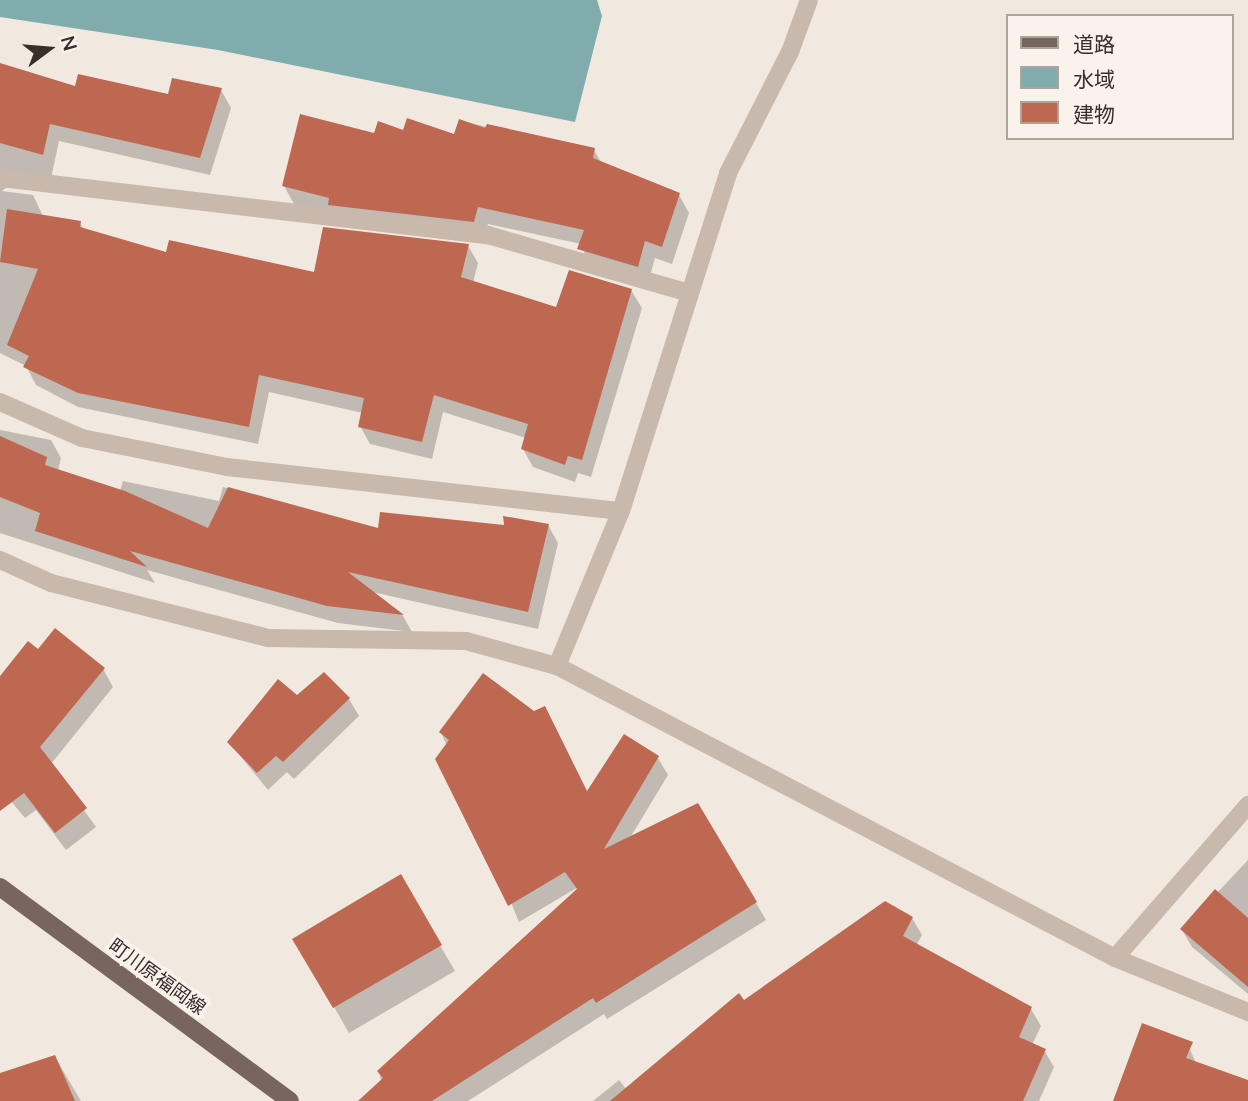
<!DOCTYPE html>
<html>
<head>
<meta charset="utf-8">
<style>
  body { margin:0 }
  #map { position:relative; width:1248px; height:1101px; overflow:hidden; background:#f1e9e0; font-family:Mulish,"Noto Sans JP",sans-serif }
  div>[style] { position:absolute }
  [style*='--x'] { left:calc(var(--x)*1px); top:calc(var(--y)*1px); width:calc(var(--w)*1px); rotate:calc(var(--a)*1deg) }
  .water>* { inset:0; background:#80acad }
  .shadow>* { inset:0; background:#0003 }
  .building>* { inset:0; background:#be6851 }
  .minor>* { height:18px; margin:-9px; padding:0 9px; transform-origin:9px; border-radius:9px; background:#c9b8ac }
  .major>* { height:18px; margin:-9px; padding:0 9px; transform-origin:9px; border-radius:9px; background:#78655d }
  span { translate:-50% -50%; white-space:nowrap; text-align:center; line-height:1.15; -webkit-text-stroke:7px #f9f3ec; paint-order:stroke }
  .street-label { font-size:19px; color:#382e2a }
  .legend { position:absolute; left:1006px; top:14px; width:228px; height:126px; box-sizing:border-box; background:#f9f3ec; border:2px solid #aca49e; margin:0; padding:9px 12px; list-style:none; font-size:21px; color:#382e2a }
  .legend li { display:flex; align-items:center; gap:14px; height:35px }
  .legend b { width:35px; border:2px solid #aca49e }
  .north { position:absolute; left:14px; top:14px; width:70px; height:70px; -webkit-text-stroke:5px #f9f3ec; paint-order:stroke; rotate:74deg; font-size:19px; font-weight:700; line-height:28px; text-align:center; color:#382e2a }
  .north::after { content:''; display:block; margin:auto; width:24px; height:32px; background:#382e2a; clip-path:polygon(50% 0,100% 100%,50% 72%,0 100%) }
</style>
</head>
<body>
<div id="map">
  <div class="water">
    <i style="clip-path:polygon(0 0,597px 0,602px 16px,575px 122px,218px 50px,0 17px)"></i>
  </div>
  <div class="shadow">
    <i style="clip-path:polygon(0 65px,77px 88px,169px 96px,221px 90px,231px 108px,210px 175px,59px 141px,49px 188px,11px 184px,2px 191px,33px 195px,43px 216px,80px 223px,84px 230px,167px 254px,316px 274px,468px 246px,478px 263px,473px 283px,557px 309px,631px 290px,642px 308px,591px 477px,578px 473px,575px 482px,533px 467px,523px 449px,526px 438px,443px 412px,432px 459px,370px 444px,360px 426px,363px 413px,269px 392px,258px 444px,78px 407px,36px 385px,26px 366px,0 353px)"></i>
    <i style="clip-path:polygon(460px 121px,594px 150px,602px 164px,679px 195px,689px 213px,672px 264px,655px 258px,648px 283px,589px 266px,581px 244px,488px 224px,484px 239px,294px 204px,284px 186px,375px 135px,455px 136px)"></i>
    <i style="clip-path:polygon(0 430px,51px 440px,61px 458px,58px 471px,120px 491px,123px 481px,219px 501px,223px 487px,380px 530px,548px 525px,558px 543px,538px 629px,372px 592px,403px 616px,412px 632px,338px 623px,147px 570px,155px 583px,0 533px)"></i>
    <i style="clip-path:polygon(38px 652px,103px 669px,113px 687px,51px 764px,96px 827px,66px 850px,36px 810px,25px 818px,0 788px,0 679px)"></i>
    <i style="clip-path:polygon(349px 699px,359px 716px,294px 779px,287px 772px,268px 790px,229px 742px)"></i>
    <i style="clip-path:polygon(441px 732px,587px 793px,658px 758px,668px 775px,630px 838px,698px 805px,766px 920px,607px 1019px,604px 1014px,468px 1101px,385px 1101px,379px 1071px,580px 886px,519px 922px)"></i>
    <i style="clip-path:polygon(1248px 860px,1248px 994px,1192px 947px,1182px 930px)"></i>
    <i style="clip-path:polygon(400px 877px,455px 971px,349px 1033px,295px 939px)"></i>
    <i style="clip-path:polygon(912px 918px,922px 935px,916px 946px,1031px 1009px,1041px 1026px,1032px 1045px,1044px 1050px,1054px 1067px,1039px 1101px,593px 1101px,619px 1080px,627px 1090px,744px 1003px)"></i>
    <i style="clip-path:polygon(1186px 1041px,1196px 1063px,1248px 1081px,1248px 1101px,1114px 1101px)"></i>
    <i style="clip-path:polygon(55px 1057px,81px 1101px,8px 1101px,0 1075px)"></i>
  </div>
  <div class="building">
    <i style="clip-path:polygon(0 63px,75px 86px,78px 74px,168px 94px,172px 78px,222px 88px,200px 158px,50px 124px,43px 155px,0 143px)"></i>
    <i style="clip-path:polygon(300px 114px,374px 133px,378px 121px,403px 130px,407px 118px,454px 134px,459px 119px,485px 128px,487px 124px,595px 148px,593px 158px,680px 193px,662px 247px,645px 241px,638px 267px,577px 249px,584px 230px,478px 207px,474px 222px,328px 205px,329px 198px,282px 186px)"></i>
    <i style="clip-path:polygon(7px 209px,81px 221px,80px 227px,166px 252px,169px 240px,314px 272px,323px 227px,469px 244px,461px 277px,556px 307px,569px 270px,632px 289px,582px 460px,568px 456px,565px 465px,521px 449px,528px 424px,434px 395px,422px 442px,358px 427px,364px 398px,259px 375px,249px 427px,78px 393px,23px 367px,29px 356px,7px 345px,38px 269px,0 262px)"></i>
    <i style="clip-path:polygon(0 436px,47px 457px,45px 465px,125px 491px,208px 528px,228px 487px,378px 528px,380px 512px,504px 525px,503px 516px,549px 524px,528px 612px,348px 572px,404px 615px,327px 606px,130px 551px,147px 567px,35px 531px,40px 513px,0 497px)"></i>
    <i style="clip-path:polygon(55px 628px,105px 668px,40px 747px,87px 808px,55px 833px,24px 793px,0 811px,0 676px,28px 641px,38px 649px)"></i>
    <i style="clip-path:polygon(324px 672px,350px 698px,283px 762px,276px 756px,257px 773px,227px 742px,278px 679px,297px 695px)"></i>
    <i style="clip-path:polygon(483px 673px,534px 711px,545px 706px,587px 791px,624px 734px,659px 756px,604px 849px,698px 803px,757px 902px,596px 1003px,593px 998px,432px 1101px,358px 1101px,383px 1078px,377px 1071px,577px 889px,565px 872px,508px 906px,435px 759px,449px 740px,439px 732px)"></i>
    <i style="clip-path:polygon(401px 874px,442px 945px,333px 1008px,292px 939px)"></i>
    <i style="clip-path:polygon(1215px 889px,1248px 918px,1248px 987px,1180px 929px)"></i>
    <i style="clip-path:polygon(885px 901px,913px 917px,903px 936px,1032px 1007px,1019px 1037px,1046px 1049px,1023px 1101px,610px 1101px,739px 993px,744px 1000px)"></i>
    <i style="clip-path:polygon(1142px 1023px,1193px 1042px,1186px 1058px,1248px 1080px,1248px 1101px,1113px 1101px)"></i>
    <i style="clip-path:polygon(55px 1055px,75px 1101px,0 1101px,0 1073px)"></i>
  </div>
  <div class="minor">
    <i style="--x:0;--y:178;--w:491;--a:6.7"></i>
    <i style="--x:488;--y:235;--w:209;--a:16.1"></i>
    <i style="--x:0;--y:402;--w:90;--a:23.7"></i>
    <i style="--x:82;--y:438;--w:148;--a:11.3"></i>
    <i style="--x:227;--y:467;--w:396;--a:6.4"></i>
    <i style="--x:0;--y:560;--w:56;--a:24.3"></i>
    <i style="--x:51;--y:583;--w:224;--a:14.2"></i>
    <i style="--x:268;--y:638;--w:198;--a:0.9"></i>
    <i style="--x:466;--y:641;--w:94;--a:15.4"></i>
    <i style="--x:557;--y:666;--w:630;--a:27.62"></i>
    <i style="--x:1115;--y:958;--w:144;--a:22.1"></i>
    <i style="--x:557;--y:666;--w:168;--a:-67.6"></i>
    <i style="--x:621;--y:511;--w:355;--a:-72.4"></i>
    <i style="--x:728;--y:173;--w:136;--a:-62.9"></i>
    <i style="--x:790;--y:52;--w:55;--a:-69.9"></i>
    <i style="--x:1115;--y:958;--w:203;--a:-49"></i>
  </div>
  <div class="major">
    <i style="--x:0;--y:887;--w:360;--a:36.4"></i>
  </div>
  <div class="street-label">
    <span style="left:157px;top:977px;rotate:36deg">町川原福岡線</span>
  </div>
  <ul class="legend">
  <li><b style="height:9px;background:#78655d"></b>道路</li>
  <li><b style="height:19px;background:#80acad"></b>水域</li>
  <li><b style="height:19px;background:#be6851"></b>建物</li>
  </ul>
  <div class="north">N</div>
</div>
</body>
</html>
